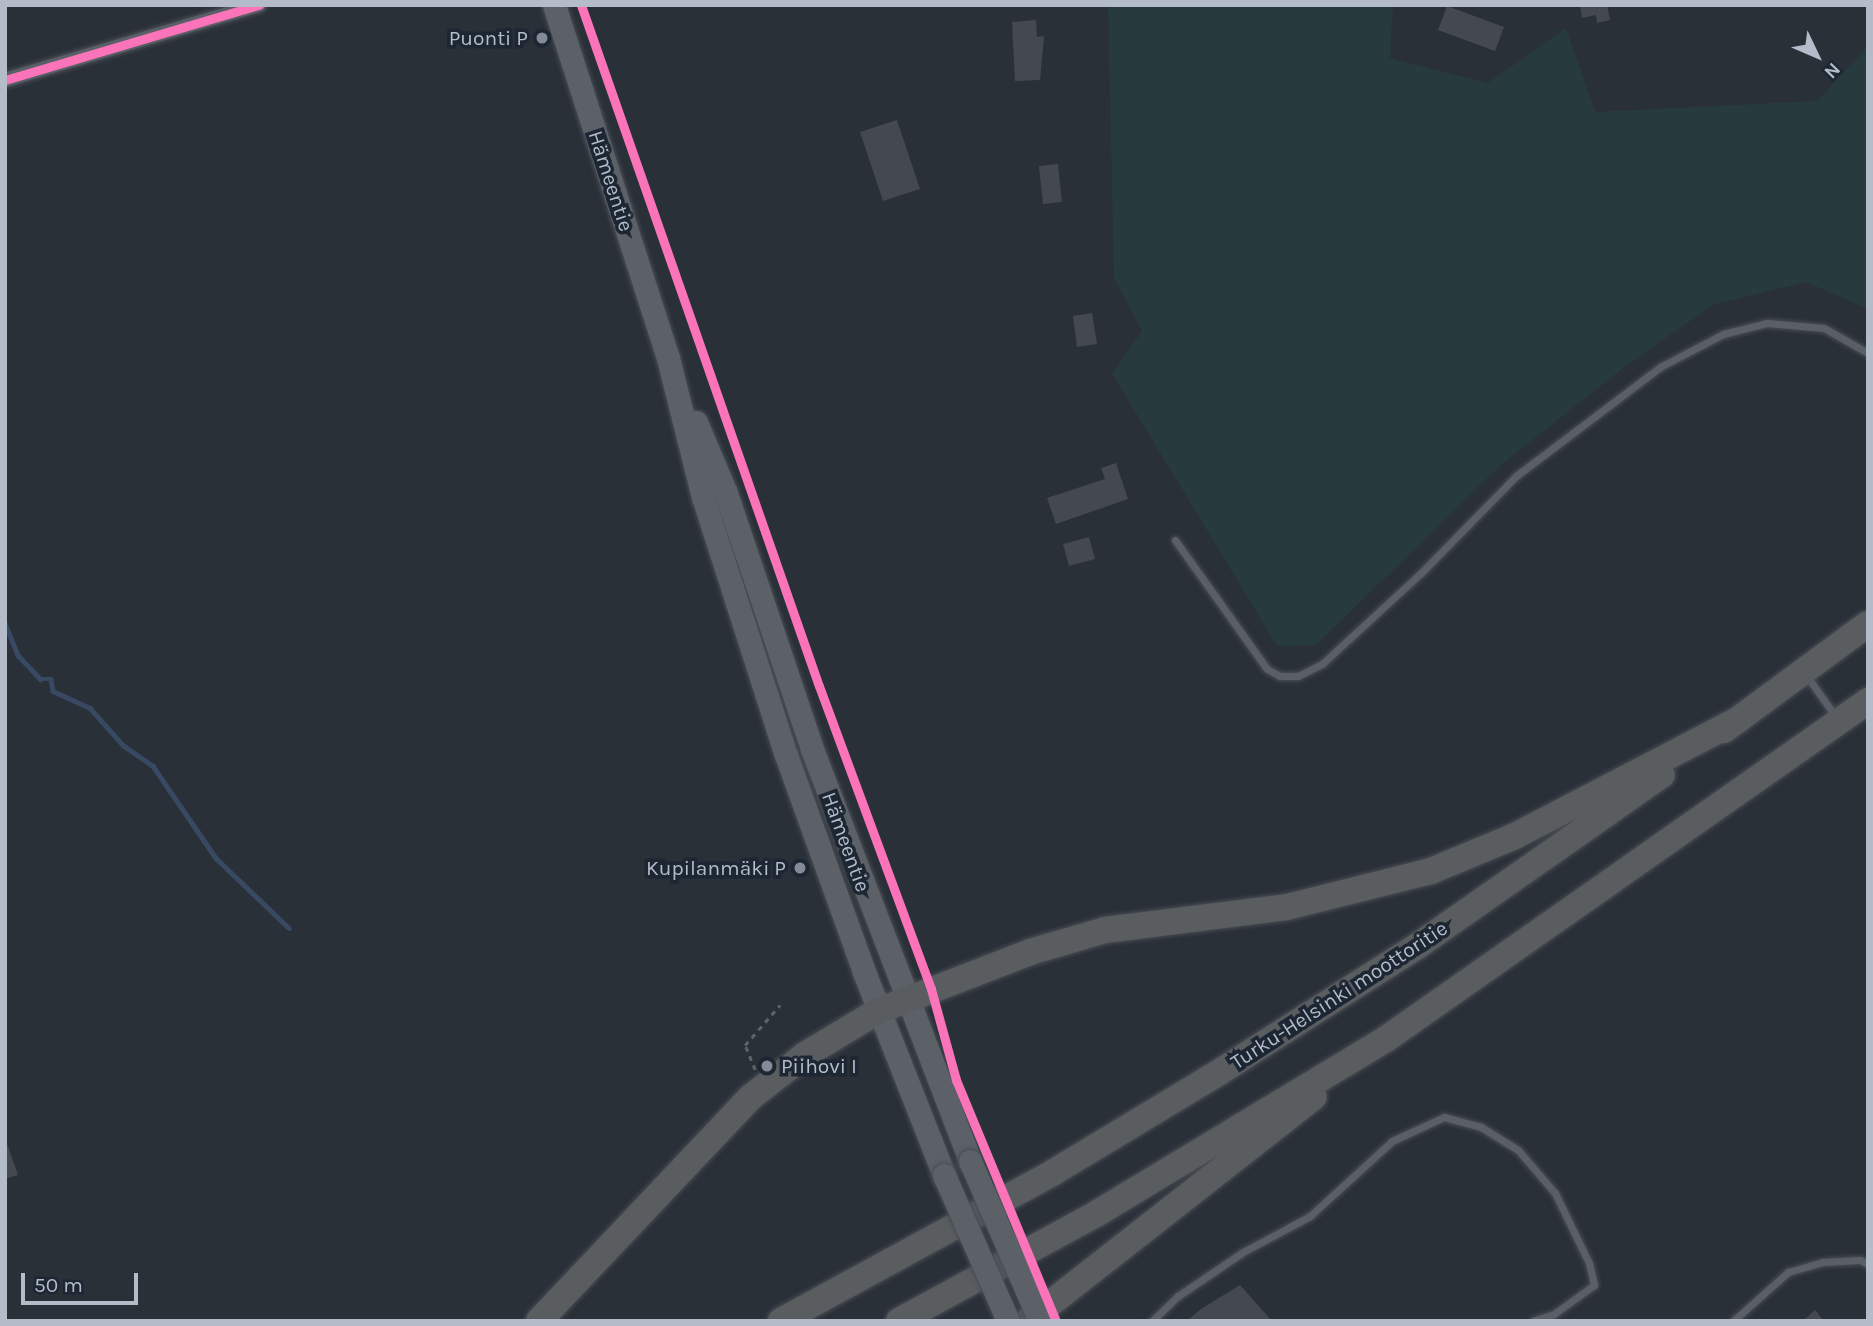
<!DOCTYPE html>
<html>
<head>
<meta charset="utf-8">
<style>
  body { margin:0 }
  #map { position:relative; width:1873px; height:1326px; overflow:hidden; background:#2a3038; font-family:Karla,sans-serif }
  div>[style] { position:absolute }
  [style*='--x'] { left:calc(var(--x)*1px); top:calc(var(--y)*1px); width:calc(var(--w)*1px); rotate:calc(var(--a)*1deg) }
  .green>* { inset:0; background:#273a3e }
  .stream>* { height:4.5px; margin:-2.25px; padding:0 2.25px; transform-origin:2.25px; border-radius:2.25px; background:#384963 }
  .building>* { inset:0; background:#444950 }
  .path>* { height:2.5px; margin-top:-1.25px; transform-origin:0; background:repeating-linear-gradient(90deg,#5d636a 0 5px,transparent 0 10px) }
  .roads { filter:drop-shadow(0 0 2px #484c53) drop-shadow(0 0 2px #484c53) }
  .lane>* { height:7px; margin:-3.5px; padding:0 3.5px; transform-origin:3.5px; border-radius:3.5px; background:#5a5e66 }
  .street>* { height:14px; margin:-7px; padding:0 7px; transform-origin:7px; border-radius:7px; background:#5a5e66 }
  .primary>* { height:23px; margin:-11.5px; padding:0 11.5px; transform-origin:11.5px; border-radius:11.5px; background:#5c6168 }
  .highway>* { height:26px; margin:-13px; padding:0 13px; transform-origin:13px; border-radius:13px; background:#5a5d60 }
  .bridges { filter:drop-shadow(0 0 2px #484c55) drop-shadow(0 0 2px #484c55) }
  .primary-bridge>* { height:23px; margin:-11.5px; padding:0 11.5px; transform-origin:11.5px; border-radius:11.5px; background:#5c6168 }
  .cycleway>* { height:9px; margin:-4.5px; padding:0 4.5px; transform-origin:4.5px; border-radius:4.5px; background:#fb73b8 }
  .dots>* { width:19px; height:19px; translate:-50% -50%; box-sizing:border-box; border:4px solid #1d2633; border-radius:50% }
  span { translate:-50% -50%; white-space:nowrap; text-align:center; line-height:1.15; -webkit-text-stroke:7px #1d2633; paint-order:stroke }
  .poi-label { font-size:21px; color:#b4bcc9 }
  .right { translate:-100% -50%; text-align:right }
  .left { translate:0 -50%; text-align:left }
  .street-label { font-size:21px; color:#b4bcc9 }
  .frame { position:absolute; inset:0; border:7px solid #b4bcc9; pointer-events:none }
  .north { position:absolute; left:1782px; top:21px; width:70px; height:70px; -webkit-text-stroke:5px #1d2633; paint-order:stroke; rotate:134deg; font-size:19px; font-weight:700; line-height:28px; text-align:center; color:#b4bcc9 }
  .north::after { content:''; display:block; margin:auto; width:24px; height:32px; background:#b4bcc9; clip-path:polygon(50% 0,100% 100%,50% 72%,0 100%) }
  .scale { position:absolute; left:21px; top:1273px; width:117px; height:32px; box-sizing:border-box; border:4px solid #b4bcc9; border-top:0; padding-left:9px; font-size:21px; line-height:24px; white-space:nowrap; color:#b4bcc9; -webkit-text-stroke:5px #1d2633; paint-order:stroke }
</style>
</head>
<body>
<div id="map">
  <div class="green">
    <i style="clip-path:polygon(1108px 5px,1393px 5px,1390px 58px,1488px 83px,1566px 28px,1595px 112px,1817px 101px,1868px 46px,1868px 309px,1806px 282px,1713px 305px,1631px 362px,1502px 464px,1316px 645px,1277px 646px,1112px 373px,1142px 331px,1114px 278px)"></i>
  </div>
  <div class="stream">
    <i style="--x:5;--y:623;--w:35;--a:68"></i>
    <i style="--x:18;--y:655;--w:33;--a:47"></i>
    <i style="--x:40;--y:679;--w:11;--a:0"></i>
    <i style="--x:51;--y:679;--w:12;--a:81"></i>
    <i style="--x:53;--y:691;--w:41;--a:24.7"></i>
    <i style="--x:90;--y:708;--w:50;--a:48.3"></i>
    <i style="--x:123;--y:745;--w:37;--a:35"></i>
    <i style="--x:153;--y:766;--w:112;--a:55.6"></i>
    <i style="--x:216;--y:858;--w:101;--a:43.8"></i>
  </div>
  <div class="building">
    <i style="clip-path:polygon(1580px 5px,1607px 5px,1610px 20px,1597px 23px,1596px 15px,1582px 18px)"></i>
    <i style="clip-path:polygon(1447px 6px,1504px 27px,1495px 51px,1438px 30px)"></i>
    <i style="clip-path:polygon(1036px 20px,1037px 37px,1044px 36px,1040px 80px,1015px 81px,1012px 22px)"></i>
    <i style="clip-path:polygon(897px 120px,920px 189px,883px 201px,860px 132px)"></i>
    <i style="clip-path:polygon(1058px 164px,1062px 202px,1043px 204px,1039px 166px)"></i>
    <i style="clip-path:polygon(1092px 313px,1097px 344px,1077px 347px,1073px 316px)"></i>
    <i style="clip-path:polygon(1116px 463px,1128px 499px,1056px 524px,1047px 498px,1105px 479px,1101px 468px)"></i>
    <i style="clip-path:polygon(1089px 537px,1095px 559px,1069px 566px,1063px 544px)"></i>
    <i style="clip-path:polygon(5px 1138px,18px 1175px,5px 1179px)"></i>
    <i style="clip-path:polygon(1240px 1285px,1272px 1321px,1187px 1321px,1201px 1309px)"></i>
    <i style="clip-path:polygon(1815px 1310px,1824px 1321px,1803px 1321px)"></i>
  </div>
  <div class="path">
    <i style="--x:755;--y:1070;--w:27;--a:-112"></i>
    <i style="--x:745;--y:1045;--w:53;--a:-48.8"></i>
  </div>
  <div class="roads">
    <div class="lane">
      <i style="--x:1175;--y:540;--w:158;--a:54.5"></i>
      <i style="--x:1267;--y:669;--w:15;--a:28"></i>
      <i style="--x:1280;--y:676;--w:18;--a:0"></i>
      <i style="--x:1298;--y:676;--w:28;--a:-27"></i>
      <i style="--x:1323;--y:663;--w:133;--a:-42.6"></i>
      <i style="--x:1421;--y:573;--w:136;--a:-45.6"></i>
      <i style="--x:1516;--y:476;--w:181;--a:-37.1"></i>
      <i style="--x:1660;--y:367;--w:71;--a:-27.6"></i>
      <i style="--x:1723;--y:334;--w:45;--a:-14"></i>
      <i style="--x:1767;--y:323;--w:57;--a:5"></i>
      <i style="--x:1824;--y:328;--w:51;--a:29.6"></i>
      <i style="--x:1806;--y:675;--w:52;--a:54.5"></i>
      <i style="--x:1152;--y:1321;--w:36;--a:-44"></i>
      <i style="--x:1178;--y:1296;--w:78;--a:-34.1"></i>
      <i style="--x:1243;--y:1252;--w:76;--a:-28.2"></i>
      <i style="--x:1310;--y:1216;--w:111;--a:-42.4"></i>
      <i style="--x:1392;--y:1141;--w:57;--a:-24.8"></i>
      <i style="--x:1444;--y:1117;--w:38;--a:15"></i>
      <i style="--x:1481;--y:1127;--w:44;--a:31.9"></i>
      <i style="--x:1518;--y:1150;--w:57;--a:49.3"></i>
      <i style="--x:1555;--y:1193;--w:78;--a:64.1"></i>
      <i style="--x:1589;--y:1263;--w:23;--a:77"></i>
      <i style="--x:1594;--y:1285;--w:49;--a:144.1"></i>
      <i style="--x:1554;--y:1314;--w:22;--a:162"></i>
      <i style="--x:1733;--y:1321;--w:74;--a:-41.7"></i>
      <i style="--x:1788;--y:1272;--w:36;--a:-16"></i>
      <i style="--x:1823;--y:1262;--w:37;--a:-3"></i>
      <i style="--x:1860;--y:1260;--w:9;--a:27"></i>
    </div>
    <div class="street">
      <i style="--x:5;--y:80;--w:265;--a:-16.5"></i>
    </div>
    <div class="primary">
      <i style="--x:554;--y:5;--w:371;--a:72.1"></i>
      <i style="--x:668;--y:358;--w:143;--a:75.9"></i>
      <i style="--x:703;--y:497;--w:271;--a:72.2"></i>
      <i style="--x:786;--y:755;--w:231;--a:70.2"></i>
      <i style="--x:864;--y:972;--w:218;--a:68.5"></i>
      <i style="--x:696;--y:422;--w:77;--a:67.1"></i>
      <i style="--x:726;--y:493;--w:270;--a:71.4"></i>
      <i style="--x:812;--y:749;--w:441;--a:69"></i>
    </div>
    <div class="highway">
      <i style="--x:1724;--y:730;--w:179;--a:-36.4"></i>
      <i style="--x:539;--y:1321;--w:308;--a:-46.6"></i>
      <i style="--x:751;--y:1097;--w:68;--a:-37.9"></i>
      <i style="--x:805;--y:1055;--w:85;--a:-31.1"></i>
      <i style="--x:878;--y:1011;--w:163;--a:-21.2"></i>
      <i style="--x:1030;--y:952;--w:78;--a:-16.3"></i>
      <i style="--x:1105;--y:930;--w:183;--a:-7.2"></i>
      <i style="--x:1287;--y:907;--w:148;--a:-14"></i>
      <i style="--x:1431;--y:871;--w:91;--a:-22.6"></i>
      <i style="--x:1515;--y:836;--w:251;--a:-27.5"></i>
      <i style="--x:781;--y:1321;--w:311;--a:-28.6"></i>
      <i style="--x:1054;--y:1172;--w:192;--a:-31.1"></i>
      <i style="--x:1218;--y:1073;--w:235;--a:-32.5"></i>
      <i style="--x:1416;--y:947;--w:300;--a:-35"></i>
      <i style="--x:899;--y:1321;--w:224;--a:-28.5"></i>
      <i style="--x:1096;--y:1214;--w:339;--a:-31.1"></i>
      <i style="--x:1386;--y:1039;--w:589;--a:-35.04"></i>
      <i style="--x:1028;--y:1321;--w:363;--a:-38.1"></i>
    </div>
  </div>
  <div class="bridges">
    <div class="primary-bridge">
      <i style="--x:970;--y:1161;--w:175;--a:66.4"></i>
      <i style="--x:944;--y:1175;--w:159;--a:66.3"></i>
    </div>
  </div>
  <div class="cycleway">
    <i style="--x:581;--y:5;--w:721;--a:70.74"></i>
    <i style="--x:819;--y:686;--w:323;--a:69.7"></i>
    <i style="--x:931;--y:989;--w:94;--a:74.6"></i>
    <i style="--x:956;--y:1080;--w:261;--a:67.5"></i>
    <i style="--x:5;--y:80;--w:265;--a:-16.5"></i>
  </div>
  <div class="dots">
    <i style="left:542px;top:38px;background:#848b96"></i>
    <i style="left:800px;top:868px;background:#848b96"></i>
    <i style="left:767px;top:1066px;background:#848b96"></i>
  </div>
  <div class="poi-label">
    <span class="right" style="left:528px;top:38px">Puonti P</span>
    <span class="right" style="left:786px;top:868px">Kupilanmäki P</span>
    <span class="left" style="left:781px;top:1066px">Piihovi I</span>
  </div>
  <div class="street-label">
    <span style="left:611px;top:181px;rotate:72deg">Hämeentie</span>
    <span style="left:846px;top:842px;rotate:70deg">Hämeentie</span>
    <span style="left:1339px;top:995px;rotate:-33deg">Turku-Helsinki moottoritie</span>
  </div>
  <div class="frame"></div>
  <div class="north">N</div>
  <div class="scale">50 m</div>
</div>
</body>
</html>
